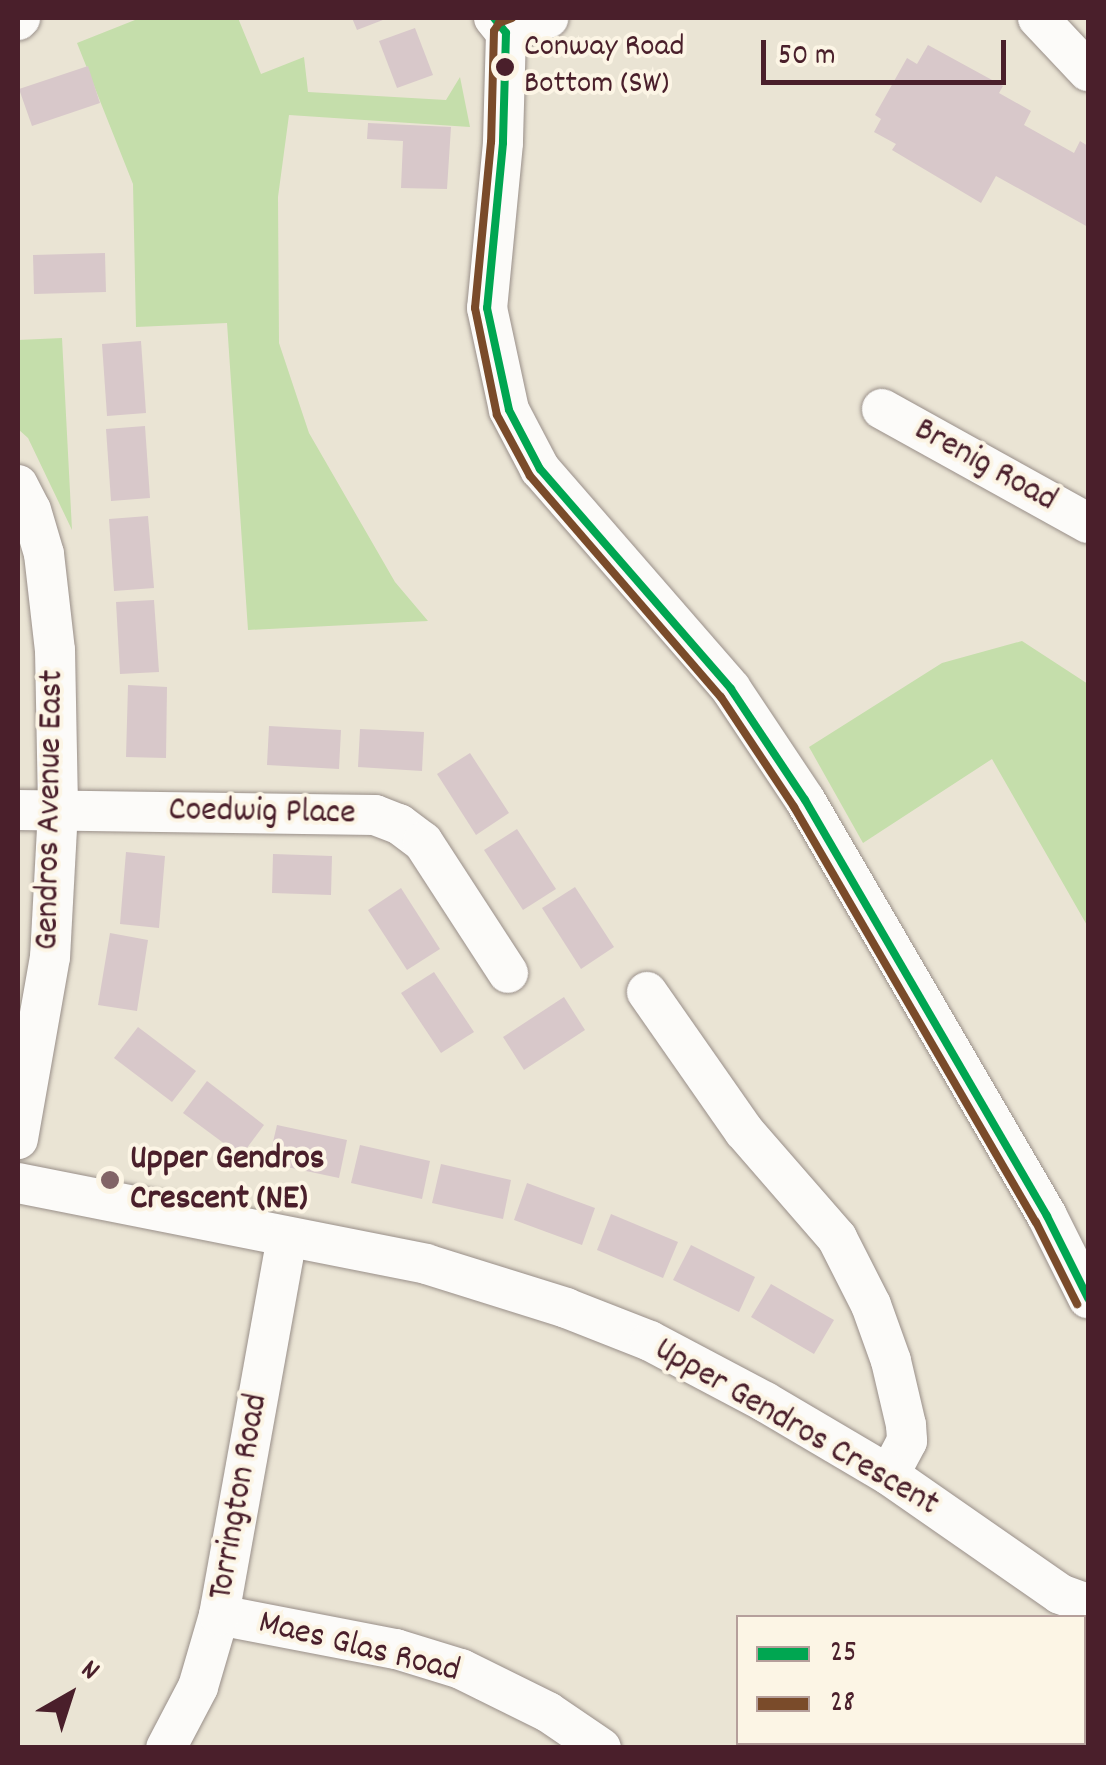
<!DOCTYPE html>
<html>
<head>
<meta charset="utf-8">
<style>
  body { margin:0 }
  #map { position:relative; width:1106px; height:1765px; overflow:hidden; background:#eae4d4; font-family:Dekko,sans-serif }
  div>[style] { position:absolute }
  [style*='--x'] { left:calc(var(--x)*1px); top:calc(var(--y)*1px); width:calc(var(--w)*1px); rotate:calc(var(--a)*1deg) }
  .green>* { inset:0; background:#c5deab }
  .building>* { inset:0; background:#d8c8ca }
  .roads { filter:drop-shadow(0 0 2px #998f89) drop-shadow(0 0 2px #998f89) }
  .minor>* { height:40px; margin:-20px; padding:0 20px; transform-origin:20px; border-radius:20px; background:#fcfbf9 }
  .bus-1>* { height:8px; margin:-4px; padding:0 4px; transform-origin:4px; border-radius:4px; background:#00a651 }
  .bus-2>* { height:8px; margin:-4px; padding:0 4px; transform-origin:4px; border-radius:4px; background:#7a4b2a }
  .dots>* { width:28px; height:28px; translate:-50% -50%; box-sizing:border-box; border:5px solid #fcf5e5; border-radius:50% }
  span { translate:-50% -50%; white-space:nowrap; text-align:center; line-height:1.15; -webkit-text-stroke:8px #fcf5e5; paint-order:stroke }
  .bus-label { font-size:32px; color:#4a1f2b }
  .left { translate:0 -50%; text-align:left }
  .street-label { font-size:35px; color:#4a1f2b }
  .poi-label { font-size:35px; color:#4a1f2b; font-weight:700 }
  .frame { position:absolute; inset:0; border:20px solid #4a1f2b; pointer-events:none }
  .legend { position:absolute; left:736px; top:1615px; width:350px; height:130px; box-sizing:border-box; background:#fcf5e5; border:2px solid #b59f9b; margin:0; padding:12px 18px; list-style:none; font-size:30px; color:#4a1f2b }
  .legend li { display:flex; align-items:center; gap:20px; height:50px }
  .legend b { width:50px; border:2px solid #b59f9b }
  .north { position:absolute; left:20px; top:1645px; width:100px; height:100px; -webkit-text-stroke:8px #fcf5e5; paint-order:stroke; rotate:39deg; font-size:28px; font-weight:700; line-height:40px; text-align:center; color:#4a1f2b }
  .north::after { content:''; display:block; margin:auto; width:35px; height:45px; background:#4a1f2b; clip-path:polygon(50% 0,100% 100%,50% 72%,0 100%) }
  .scale { position:absolute; left:761px; top:40px; width:245px; height:45px; box-sizing:border-box; border:5px solid #4a1f2b; border-top:0; padding-left:12px; font-size:30px; line-height:35px; white-space:nowrap; color:#4a1f2b; -webkit-text-stroke:8px #fcf5e5; paint-order:stroke }
</style>
</head>
<body>
<div id="map">
  <div class="green">
    <i style="clip-path:polygon(140px 18px,238px 18px,261px 74px,304px 57px,308px 92px,446px 100px,460px 77px,470px 127px,289px 115px,278px 197px,279px 343px,309px 433px,395px 582px,428px 621px,248px 630px,227px 323px,136px 327px,133px 184px,77px 43px)"></i>
    <i style="clip-path:polygon(62px 338px,72px 530px,28px 438px,18px 429px,18px 340px)"></i>
    <i style="clip-path:polygon(1022px 641px,1088px 684px,1088px 927px,992px 759px,863px 843px,809px 747px,942px 663px)"></i>
  </div>
  <div class="building">
    <i style="clip-path:polygon(352px 18px,388px 18px,357px 30px)"></i>
    <i style="clip-path:polygon(415px 28px,433px 75px,397px 88px,379px 41px)"></i>
    <i style="clip-path:polygon(928px 45px,1003px 86px,999px 93px,1031px 111px,1024px 125px,1074px 153px,1080px 141px,1088px 146px,1088px 227px,996px 176px,981px 203px,892px 150px,896px 144px,874px 132px,881px 119px,875px 115px,907px 58px,917px 64px)"></i>
    <i style="clip-path:polygon(88px 66px,100px 103px,32px 126px,19px 89px)"></i>
    <i style="clip-path:polygon(368px 123px,451px 127px,447px 189px,401px 188px,403px 141px,367px 139px)"></i>
    <i style="clip-path:polygon(105px 253px,106px 292px,34px 294px,33px 255px)"></i>
    <i style="clip-path:polygon(141px 341px,146px 413px,107px 416px,102px 344px)"></i>
    <i style="clip-path:polygon(145px 426px,150px 498px,111px 501px,106px 429px)"></i>
    <i style="clip-path:polygon(148px 516px,154px 588px,114px 591px,109px 519px)"></i>
    <i style="clip-path:polygon(154px 600px,159px 672px,120px 674px,116px 602px)"></i>
    <i style="clip-path:polygon(128px 685px,167px 687px,166px 758px,126px 757px)"></i>
    <i style="clip-path:polygon(269px 726px,341px 730px,339px 769px,267px 765px)"></i>
    <i style="clip-path:polygon(360px 729px,424px 732px,422px 771px,358px 767px)"></i>
    <i style="clip-path:polygon(470px 753px,509px 813px,476px 835px,437px 774px)"></i>
    <i style="clip-path:polygon(517px 829px,556px 889px,523px 910px,484px 850px)"></i>
    <i style="clip-path:polygon(126px 852px,165px 856px,159px 928px,120px 924px)"></i>
    <i style="clip-path:polygon(273px 854px,332px 856px,331px 895px,272px 893px)"></i>
    <i style="clip-path:polygon(575px 887px,614px 947px,581px 969px,542px 908px)"></i>
    <i style="clip-path:polygon(401px 888px,440px 949px,407px 970px,368px 910px)"></i>
    <i style="clip-path:polygon(110px 933px,148px 940px,137px 1011px,98px 1005px)"></i>
    <i style="clip-path:polygon(434px 972px,474px 1032px,441px 1053px,401px 993px)"></i>
    <i style="clip-path:polygon(564px 997px,585px 1030px,524px 1070px,503px 1037px)"></i>
    <i style="clip-path:polygon(138px 1027px,196px 1071px,172px 1102px,114px 1058px)"></i>
    <i style="clip-path:polygon(207px 1081px,264px 1125px,241px 1156px,183px 1113px)"></i>
    <i style="clip-path:polygon(277px 1125px,347px 1140px,339px 1178px,268px 1163px)"></i>
    <i style="clip-path:polygon(360px 1145px,430px 1161px,422px 1199px,351px 1183px)"></i>
    <i style="clip-path:polygon(441px 1164px,511px 1180px,503px 1219px,432px 1203px)"></i>
    <i style="clip-path:polygon(527px 1183px,595px 1208px,582px 1245px,514px 1220px)"></i>
    <i style="clip-path:polygon(611px 1214px,678px 1242px,663px 1278px,597px 1250px)"></i>
    <i style="clip-path:polygon(691px 1245px,755px 1277px,739px 1312px,673px 1280px)"></i>
    <i style="clip-path:polygon(771px 1284px,834px 1320px,814px 1354px,751px 1317px)"></i>
  </div>
  <div class="roads">
    <div class="minor">
      <i style="--x:494;--y:18;--w:19;--a:51"></i>
      <i style="--x:506;--y:33;--w:110;--a:91.6"></i>
      <i style="--x:503;--y:143;--w:166;--a:95.5"></i>
      <i style="--x:487;--y:308;--w:104;--a:77.8"></i>
      <i style="--x:509;--y:410;--w:67;--a:62.3"></i>
      <i style="--x:540;--y:469;--w:291;--a:49"></i>
      <i style="--x:731;--y:689;--w:133;--a:56.3"></i>
      <i style="--x:805;--y:800;--w:481;--a:59.8"></i>
      <i style="--x:1047;--y:1216;--w:92;--a:63.4"></i>
      <i style="--x:1038;--y:18;--w:73;--a:46.7"></i>
      <i style="--x:18;--y:20;--w:3;--a:-45"></i>
      <i style="--x:506;--y:33;--w:45;--a:-19.7"></i>
      <i style="--x:882;--y:409;--w:235;--a:29"></i>
      <i style="--x:18;--y:485;--w:28;--a:63"></i>
      <i style="--x:31;--y:510;--w:46;--a:73.5"></i>
      <i style="--x:44;--y:554;--w:97;--a:83.5"></i>
      <i style="--x:55;--y:650;--w:160;--a:88.9"></i>
      <i style="--x:58;--y:810;--w:147;--a:93.1"></i>
      <i style="--x:50;--y:957;--w:185;--a:100"></i>
      <i style="--x:18;--y:810;--w:357;--a:0.8"></i>
      <i style="--x:375;--y:815;--w:26;--a:21"></i>
      <i style="--x:399;--y:824;--w:30;--a:37"></i>
      <i style="--x:423;--y:842;--w:156;--a:57"></i>
      <i style="--x:647;--y:992;--w:169;--a:55.1"></i>
      <i style="--x:744;--y:1131;--w:142;--a:49"></i>
      <i style="--x:837;--y:1238;--w:75;--a:63.1"></i>
      <i style="--x:871;--y:1305;--w:59;--a:70.3"></i>
      <i style="--x:891;--y:1361;--w:66;--a:76.8"></i>
      <i style="--x:906;--y:1425;--w:16;--a:86"></i>
      <i style="--x:907;--y:1441;--w:38;--a:118"></i>
      <i style="--x:18;--y:1183;--w:416;--a:11.2"></i>
      <i style="--x:426;--y:1264;--w:147;--a:17.4"></i>
      <i style="--x:566;--y:1308;--w:90;--a:21.4"></i>
      <i style="--x:650;--y:1341;--w:130;--a:27.9"></i>
      <i style="--x:765;--y:1402;--w:144;--a:30.5"></i>
      <i style="--x:889;--y:1475;--w:208;--a:34.8"></i>
      <i style="--x:1060;--y:1594;--w:30;--a:20"></i>
      <i style="--x:219;--y:1615;--w:180;--a:10.9"></i>
      <i style="--x:396;--y:1649;--w:68;--a:17.1"></i>
      <i style="--x:461;--y:1669;--w:97;--a:26.3"></i>
      <i style="--x:548;--y:1712;--w:64;--a:34.2"></i>
      <i style="--x:166;--y:1748;--w:69;--a:-62.3"></i>
      <i style="--x:198;--y:1687;--w:75;--a:-73.7"></i>
      <i style="--x:219;--y:1615;--w:384;--a:-79.8"></i>
    </div>
  </div>
  <div class="bus-1">
    <i style="--x:494;--y:18;--w:19;--a:51"></i>
    <i style="--x:506;--y:33;--w:110;--a:91.6"></i>
    <i style="--x:503;--y:143;--w:166;--a:95.5"></i>
    <i style="--x:487;--y:308;--w:104;--a:77.8"></i>
    <i style="--x:509;--y:410;--w:67;--a:62.3"></i>
    <i style="--x:540;--y:469;--w:291;--a:49"></i>
    <i style="--x:731;--y:689;--w:133;--a:56.3"></i>
    <i style="--x:805;--y:800;--w:481;--a:59.8"></i>
    <i style="--x:1047;--y:1216;--w:92;--a:63.4"></i>
  </div>
  <div class="bus-2">
    <i style="--x:512;--y:18;--w:14;--a:159"></i>
    <i style="--x:499;--y:23;--w:9;--a:122"></i>
    <i style="--x:494;--y:31;--w:111;--a:91.5"></i>
    <i style="--x:491;--y:142;--w:167;--a:95.5"></i>
    <i style="--x:475;--y:308;--w:109;--a:78.4"></i>
    <i style="--x:497;--y:415;--w:69;--a:61.6"></i>
    <i style="--x:530;--y:476;--w:292;--a:49.2"></i>
    <i style="--x:721;--y:697;--w:132;--a:56.4"></i>
    <i style="--x:794;--y:807;--w:480;--a:59.8"></i>
    <i style="--x:1036;--y:1222;--w:92;--a:63.4"></i>
  </div>
  <div class="dots">
    <i style="left:505px;top:67px;background:#4a1f2b"></i>
    <i style="left:110px;top:1180px;background:#826466"></i>
  </div>
  <div class="bus-label">
    <span class="left" style="left:524px;top:67px">Conway Road<br>Bottom (SW)</span>
  </div>
  <div class="street-label">
    <span style="left:985px;top:466px;rotate:29deg">Brenig Road</span>
    <span style="left:51px;top:810px;rotate:-89deg">Gendros Avenue East</span>
    <span style="left:262px;top:813px;rotate:1deg">Coedwig Place</span>
    <span style="left:796px;top:1428px;rotate:30deg">Upper Gendros Crescent</span>
    <span style="left:240px;top:1497px;rotate:-80deg">Torrington Road</span>
    <span style="left:359px;top:1648px;rotate:14deg">Maes Glas Road</span>
  </div>
  <div class="poi-label">
    <span class="left" style="left:130px;top:1180px">Upper Gendros<br>Crescent (NE)</span>
  </div>
  <div class="frame"></div>
  <ul class="legend">
  <li><b style="height:12px;background:#00a651"></b>25</li>
  <li><b style="height:12px;background:#7a4b2a"></b>28</li>
  </ul>
  <div class="north">N</div>
  <div class="scale">50 m</div>
</div>
</body>
</html>
